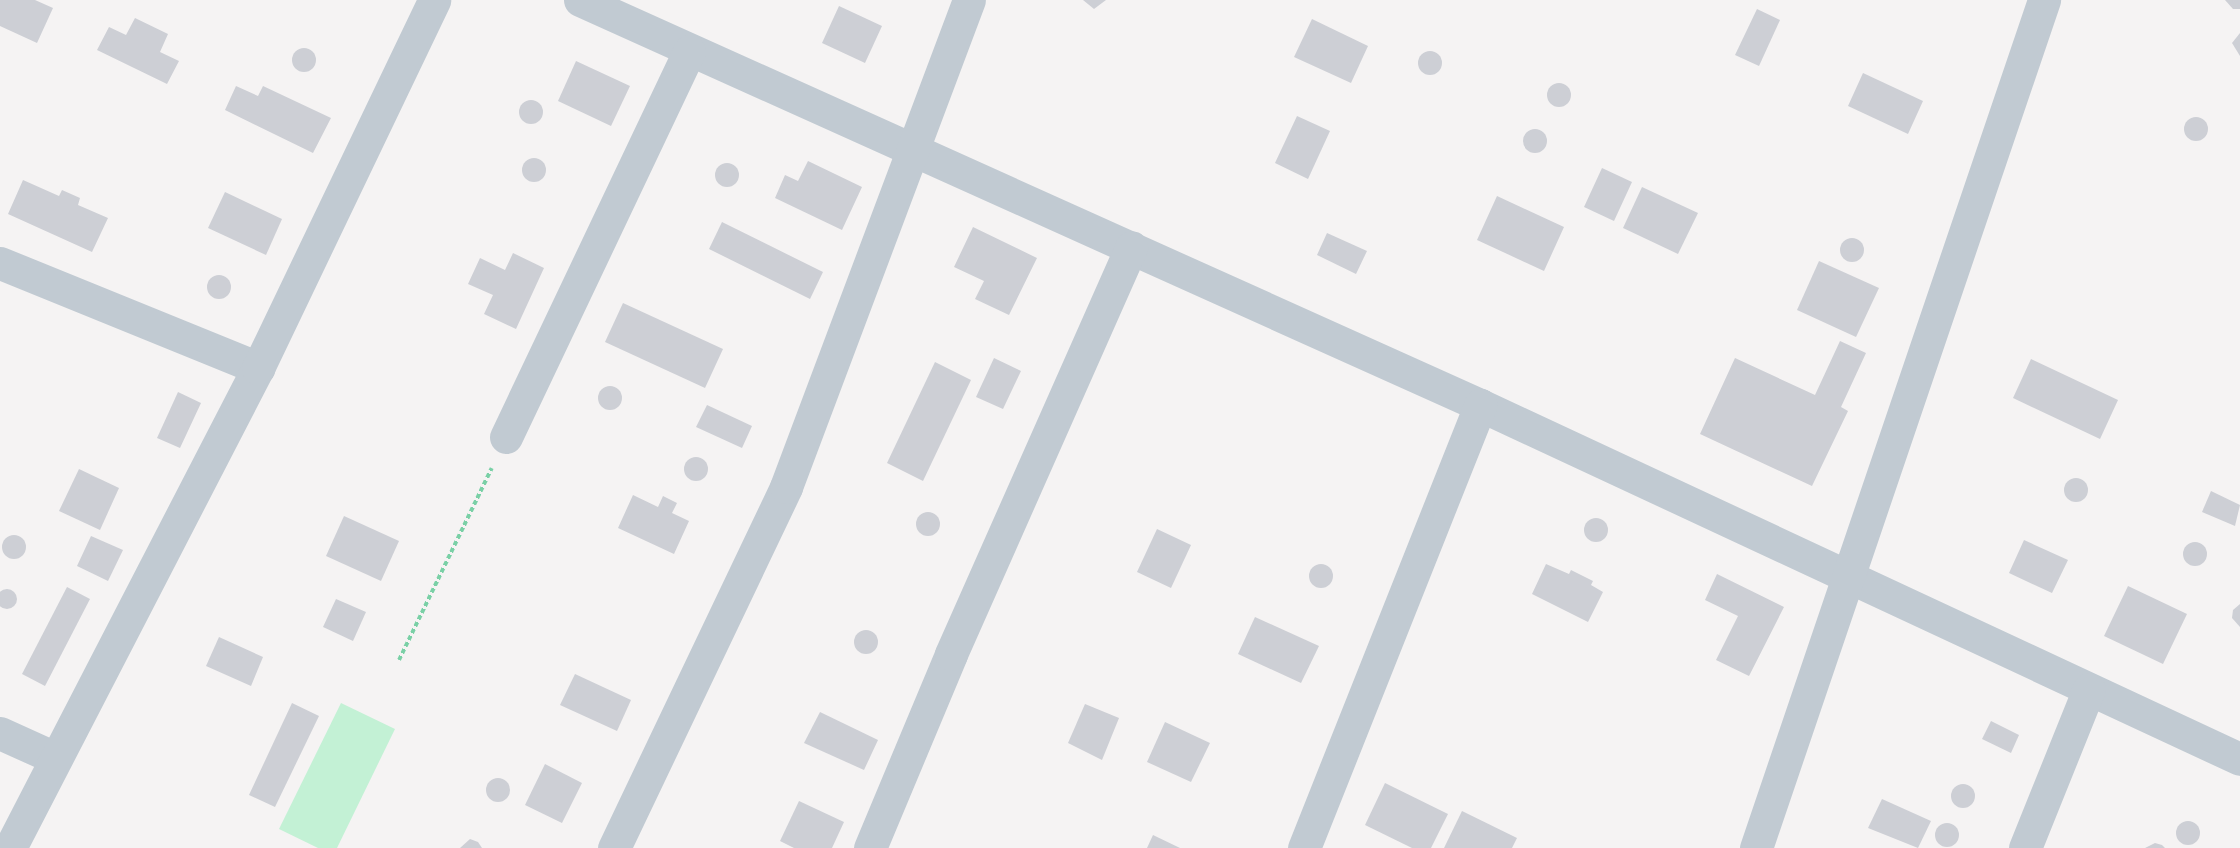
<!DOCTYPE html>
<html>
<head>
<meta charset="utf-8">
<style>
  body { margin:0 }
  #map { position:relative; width:2240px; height:848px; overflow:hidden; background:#f5f3f3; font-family:Karla,sans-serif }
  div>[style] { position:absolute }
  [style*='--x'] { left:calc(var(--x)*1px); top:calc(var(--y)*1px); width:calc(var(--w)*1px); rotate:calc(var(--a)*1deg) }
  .green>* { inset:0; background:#c3f1d5 }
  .building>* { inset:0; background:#cdcfd5 }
  .round { border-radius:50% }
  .path>* { height:4px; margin-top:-2px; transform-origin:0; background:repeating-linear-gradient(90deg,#7ad0a6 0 4.5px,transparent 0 7.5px) }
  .minor>* { height:33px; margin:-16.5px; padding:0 16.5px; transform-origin:16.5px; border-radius:16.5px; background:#c1cad2 }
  span { translate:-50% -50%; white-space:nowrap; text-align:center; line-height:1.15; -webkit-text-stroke:4.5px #fff; paint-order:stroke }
</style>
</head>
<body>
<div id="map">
  <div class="green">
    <i style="clip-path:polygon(341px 703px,395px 729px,337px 848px,318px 848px,279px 829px)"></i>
  </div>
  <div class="building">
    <i style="clip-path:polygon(0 0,35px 0,53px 8px,37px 43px,0 26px)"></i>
    <i style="clip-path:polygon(1083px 0,1106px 0,1094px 9px)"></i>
    <i style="clip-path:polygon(2225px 0,2240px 0,2240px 9px,2233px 9px)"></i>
    <i style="clip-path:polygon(839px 6px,882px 26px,865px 63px,822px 43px)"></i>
    <i style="clip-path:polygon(1757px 9px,1780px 20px,1759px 66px,1735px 55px)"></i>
    <i style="clip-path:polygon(135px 18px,168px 34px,160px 52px,179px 61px,167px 84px,97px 50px,109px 27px,126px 35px)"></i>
    <i style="clip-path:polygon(1312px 19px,1368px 46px,1351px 83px,1294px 57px)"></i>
    <i style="clip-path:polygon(2240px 33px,2240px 56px,2232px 43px)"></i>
    <i class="round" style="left:292px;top:48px;width:24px;height:24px"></i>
    <i class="round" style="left:1418px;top:51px;width:24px;height:24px"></i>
    <i style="clip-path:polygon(576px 61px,630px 86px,611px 126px,558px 101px)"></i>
    <i style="clip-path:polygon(1863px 73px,1923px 101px,1908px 134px,1848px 106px)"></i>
    <i class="round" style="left:1547px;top:83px;width:24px;height:24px"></i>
    <i style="clip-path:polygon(236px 86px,258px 96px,263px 86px,331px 118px,313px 153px,225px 110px)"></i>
    <i class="round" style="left:519px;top:100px;width:24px;height:24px"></i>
    <i style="clip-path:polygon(1297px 116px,1330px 131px,1308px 179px,1275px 163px)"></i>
    <i class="round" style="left:2184px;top:117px;width:24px;height:24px"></i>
    <i class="round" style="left:1523px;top:129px;width:24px;height:24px"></i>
    <i class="round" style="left:522px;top:158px;width:24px;height:24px"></i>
    <i style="clip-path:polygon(808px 161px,862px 187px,842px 230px,775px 198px,785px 175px,798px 181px)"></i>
    <i class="round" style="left:715px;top:163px;width:24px;height:24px"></i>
    <i style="clip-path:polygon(1602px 168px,1632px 182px,1614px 221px,1584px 207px)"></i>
    <i style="clip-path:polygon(23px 180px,59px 196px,62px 190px,80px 198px,78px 205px,108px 218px,92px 252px,8px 214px)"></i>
    <i style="clip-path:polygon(1642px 187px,1698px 213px,1678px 254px,1623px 228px)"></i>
    <i style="clip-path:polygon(225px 192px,282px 219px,266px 255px,208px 228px)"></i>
    <i style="clip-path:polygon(1497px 196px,1564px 227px,1544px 271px,1477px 240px)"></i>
    <i style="clip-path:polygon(722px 222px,823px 272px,810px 299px,709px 249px)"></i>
    <i style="clip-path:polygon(973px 227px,1037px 258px,1009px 315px,975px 299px,984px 281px,954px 267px)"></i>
    <i style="clip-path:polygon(1327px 233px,1367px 251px,1356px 274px,1317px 255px)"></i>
    <i class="round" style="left:1840px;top:238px;width:24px;height:24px"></i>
    <i style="clip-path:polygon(513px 253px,544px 268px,516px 329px,484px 314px,493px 295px,468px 284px,480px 258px,505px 270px)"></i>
    <i style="clip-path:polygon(1819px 261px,1879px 288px,1856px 337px,1797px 310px)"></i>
    <i class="round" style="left:207px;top:275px;width:24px;height:24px"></i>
    <i style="clip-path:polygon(623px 303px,723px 349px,705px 388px,605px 342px)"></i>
    <i style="clip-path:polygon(1840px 341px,1866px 353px,1841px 407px,1848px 411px,1812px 486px,1700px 434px,1735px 358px,1815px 395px)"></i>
    <i style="clip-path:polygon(994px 358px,1021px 371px,1003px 409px,976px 397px)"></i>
    <i style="clip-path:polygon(2031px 359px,2118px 400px,2100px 439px,2013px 398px)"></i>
    <i style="clip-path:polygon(935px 362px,971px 380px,923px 481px,887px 463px)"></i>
    <i class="round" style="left:598px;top:386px;width:24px;height:24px"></i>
    <i style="clip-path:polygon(178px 392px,201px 403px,180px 448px,157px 438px)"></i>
    <i style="clip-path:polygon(707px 405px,752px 426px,742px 448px,696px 427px)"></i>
    <i class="round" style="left:684px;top:457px;width:24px;height:24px"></i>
    <i style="clip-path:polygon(79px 469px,119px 488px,100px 530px,59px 511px)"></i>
    <i class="round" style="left:2064px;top:478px;width:24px;height:24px"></i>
    <i style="clip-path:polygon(2211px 491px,2240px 505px,2235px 526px,2202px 512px)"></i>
    <i style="clip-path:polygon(633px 495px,658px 507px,663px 496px,677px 503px,672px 513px,689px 521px,674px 554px,618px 528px)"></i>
    <i class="round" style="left:916px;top:512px;width:24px;height:24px"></i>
    <i style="clip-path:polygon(344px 516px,399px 541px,381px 581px,326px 556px)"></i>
    <i class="round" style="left:1584px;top:518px;width:24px;height:24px"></i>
    <i style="clip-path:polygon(1157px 529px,1191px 545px,1171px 588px,1137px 572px)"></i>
    <i class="round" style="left:2px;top:535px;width:24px;height:24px"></i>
    <i style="clip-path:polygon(91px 536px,123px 550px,108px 581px,77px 566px)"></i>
    <i style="clip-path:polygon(2024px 540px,2068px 560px,2052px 593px,2009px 573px)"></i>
    <i class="round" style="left:2183px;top:542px;width:24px;height:24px"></i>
    <i style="clip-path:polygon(1546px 564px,1569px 574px,1571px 570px,1593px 581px,1591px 585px,1603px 592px,1588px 622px,1532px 594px)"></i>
    <i class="round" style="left:1309px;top:564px;width:24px;height:24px"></i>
    <i style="clip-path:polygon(1717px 574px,1784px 607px,1749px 676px,1716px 660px,1738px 616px,1705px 600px)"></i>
    <i style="clip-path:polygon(2128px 586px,2187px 614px,2163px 664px,2104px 636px)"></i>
    <i style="clip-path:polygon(67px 587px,90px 599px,45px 686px,22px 674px)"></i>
    <i class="round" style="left:-3px;top:589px;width:20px;height:20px"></i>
    <i style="clip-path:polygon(336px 599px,366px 612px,353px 641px,323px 627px)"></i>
    <i style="clip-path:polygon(2240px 604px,2240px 627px,2232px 618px,2233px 610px)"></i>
    <i style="clip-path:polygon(1255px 617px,1319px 646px,1301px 683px,1238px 654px)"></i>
    <i class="round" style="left:854px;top:630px;width:24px;height:24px"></i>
    <i style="clip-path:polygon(219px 637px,263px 657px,251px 686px,206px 666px)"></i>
    <i style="clip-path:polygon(575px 674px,631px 700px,617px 731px,560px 705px)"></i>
    <i style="clip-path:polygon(292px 703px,319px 716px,275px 807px,249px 795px)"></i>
    <i style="clip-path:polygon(1085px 704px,1119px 718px,1102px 760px,1068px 743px)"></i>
    <i style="clip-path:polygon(820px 712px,878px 740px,864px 770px,804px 743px)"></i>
    <i style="clip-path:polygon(1991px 721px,2019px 735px,2011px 753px,1982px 739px)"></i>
    <i style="clip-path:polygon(1165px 722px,1210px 743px,1191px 782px,1147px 762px)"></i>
    <i style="clip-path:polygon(545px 764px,582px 783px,562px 823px,525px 805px)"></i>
    <i class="round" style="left:486px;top:778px;width:24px;height:24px"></i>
    <i style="clip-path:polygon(1385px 783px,1448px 814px,1431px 848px,1412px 848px,1365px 825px)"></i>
    <i class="round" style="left:1951px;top:784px;width:24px;height:24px"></i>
    <i style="clip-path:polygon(1882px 799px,1931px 821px,1918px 848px,1868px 828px)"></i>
    <i style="clip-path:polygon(799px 801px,844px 822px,832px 848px,794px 848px,780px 841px)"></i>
    <i style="clip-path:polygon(1462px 811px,1517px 838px,1512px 848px,1444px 848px)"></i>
    <i class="round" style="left:2176px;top:821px;width:24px;height:24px"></i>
    <i class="round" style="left:1935px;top:823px;width:24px;height:24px"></i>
    <i style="clip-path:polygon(1153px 835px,1180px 848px,1147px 848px)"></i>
    <i style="clip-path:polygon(470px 839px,478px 842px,482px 848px,460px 848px)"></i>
    <i style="clip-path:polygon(2155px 843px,2162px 845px,2165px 848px,2145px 848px)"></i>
  </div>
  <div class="path">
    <i style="--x:399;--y:660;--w:213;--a:-64.2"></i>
  </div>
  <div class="minor">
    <i style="--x:580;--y:0;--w:987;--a:24.23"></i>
    <i style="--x:1480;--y:405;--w:838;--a:24.98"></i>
    <i style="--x:0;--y:263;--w:279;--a:22.1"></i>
    <i style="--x:506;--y:437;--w:427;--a:-64.6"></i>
    <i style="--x:0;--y:733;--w:60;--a:24.4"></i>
    <i style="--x:10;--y:848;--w:540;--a:-62.68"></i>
    <i style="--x:258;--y:368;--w:408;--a:-64.4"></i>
    <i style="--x:614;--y:848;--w:400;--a:-64.5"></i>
    <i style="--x:786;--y:487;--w:520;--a:-69.41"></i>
    <i style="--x:870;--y:848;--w:210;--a:-67.3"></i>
    <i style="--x:951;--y:654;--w:445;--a:-66.1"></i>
    <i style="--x:1304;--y:848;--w:477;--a:-68.3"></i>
    <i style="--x:1756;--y:848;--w:896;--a:-71.24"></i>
    <i style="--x:2025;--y:848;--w:171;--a:-68.1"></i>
  </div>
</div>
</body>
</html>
